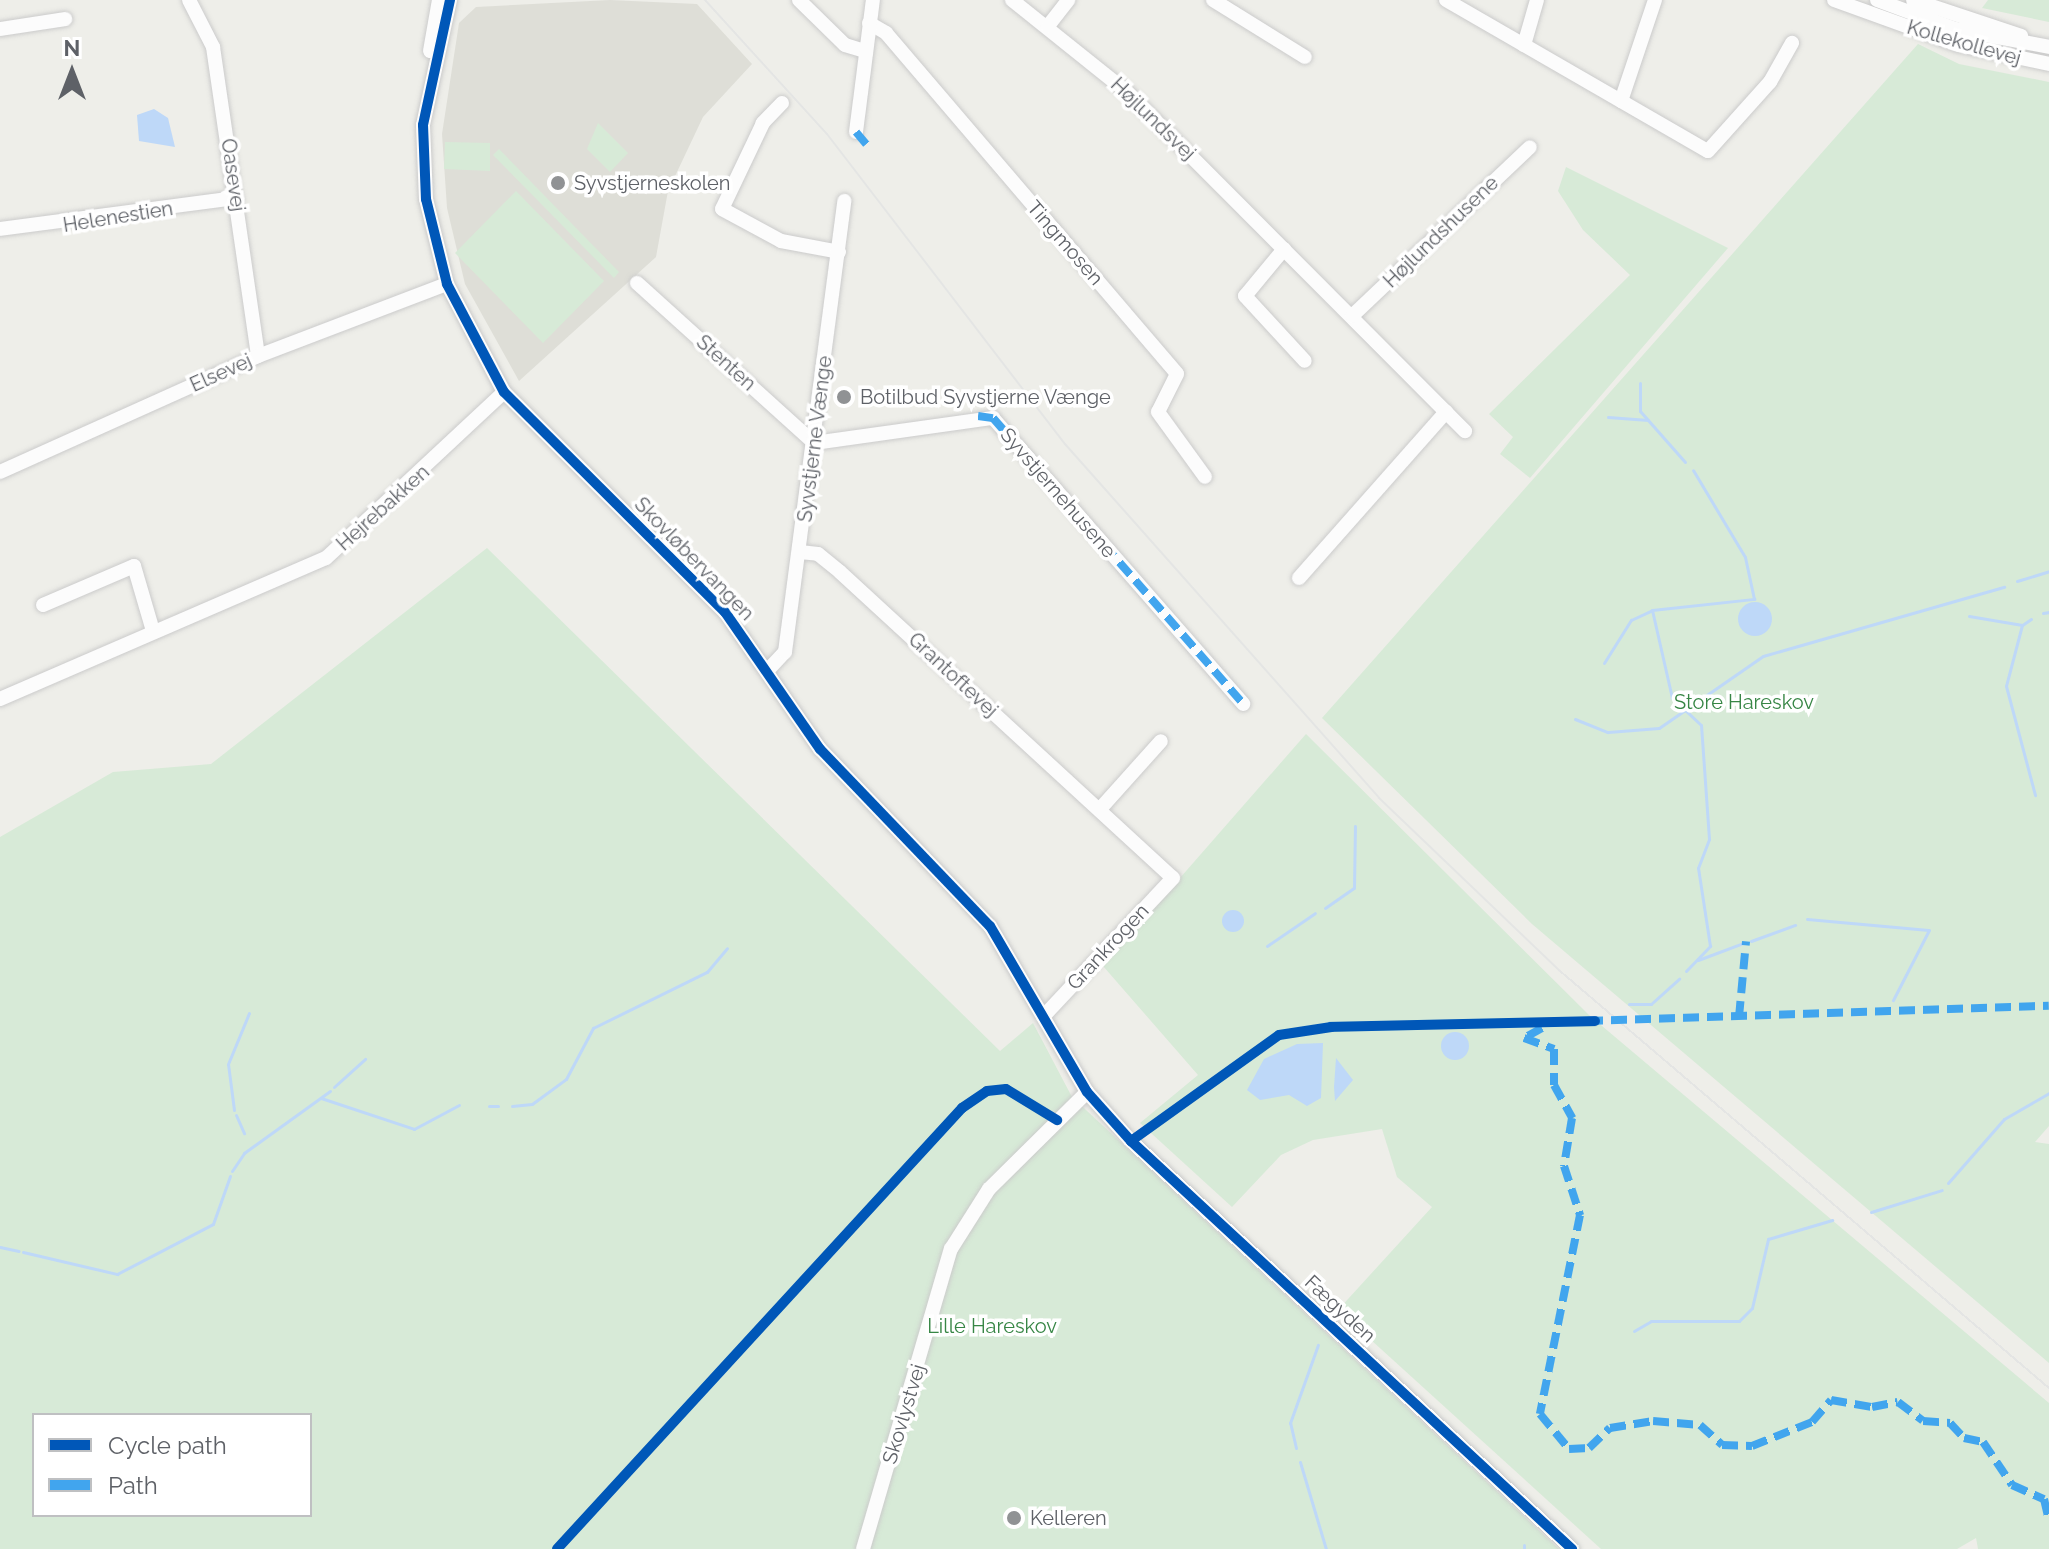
<!DOCTYPE html>
<html>
<head>
<meta charset="utf-8">
<style>
  body { margin:0 }
  #map { position:relative; width:2049px; height:1549px; overflow:hidden; background:#eeeee9; font-family:Raleway,sans-serif }
  div>[style] { position:absolute }
  [style*='--x'] { left:calc(var(--x)*1px); top:calc(var(--y)*1px); width:calc(var(--w)*1px); rotate:calc(var(--a)*1deg) }
  .education>* { inset:0; background:#deded7 }
  .green>* { inset:0; background:#d7ead7 }
  .water>* { inset:0; background:#bed8f8 }
  .round { border-radius:50% }
  .stream>* { height:3px; margin:-1.5px; padding:0 1.5px; transform-origin:1.5px; border-radius:1.5px; background:#bed8f8 }
  .roads { filter:drop-shadow(0 0 2px #cbcbcb) drop-shadow(0 0 2px #cbcbcb) }
  .minor>* { height:14px; margin:-7px; padding:0 7px; transform-origin:7px; border-radius:7px; background:#fcfcfc }
  .tram>* { height:2px; margin:-1px; padding:0 1px; transform-origin:1px; border-radius:1px; background:#e4e5e4 }
  .quiet>* { height:8px; margin-top:-4px; transform-origin:0; background:repeating-linear-gradient(90deg,#41a5ee 0 16px,transparent 0 24px) }
  .cycleway>* { height:10px; margin:-5px; padding:0 5px; transform-origin:5px; border-radius:5px; background:#0057b8 }
  .dots>* { width:22px; height:22px; translate:-50% -50%; box-sizing:border-box; border:4px solid #fff; border-radius:50% }
  span { translate:-50% -50%; white-space:nowrap; text-align:center; line-height:1.15; -webkit-text-stroke:7px #fff; paint-order:stroke }
  .street-label { font-size:20px; color:#5e6167 }
  .poi-label { font-size:20px; color:#5e6167 }
  .left { translate:0 -50%; text-align:left }
  .park-label { font-size:20px; color:#378645 }
  .legend { position:absolute; left:32px; top:1413px; width:280px; height:104px; box-sizing:border-box; background:#fff; border:2px solid #bfc0c2; margin:0; padding:10px 14px; list-style:none; font-size:24px; color:#5e6167 }
  .legend li { display:flex; align-items:center; gap:16px; height:40px }
  .legend b { width:40px; border:2px solid #bfc0c2 }
  .north { position:absolute; left:32px; top:32px; width:80px; height:80px; -webkit-text-stroke:6px #fff; paint-order:stroke; rotate:0deg; font-size:22px; font-weight:700; line-height:32px; text-align:center; color:#5e6167 }
  .north::after { content:''; display:block; margin:auto; width:28px; height:36px; background:#5e6167; clip-path:polygon(50% 0,100% 100%,50% 72%,0 100%) }
</style>
</head>
<body>
<div id="map">
  <div class="education">
    <i style="clip-path:polygon(610px 0,697px 4px,752px 64px,703px 117px,668px 191px,656px 257px,519px 381px,465px 284px,447px 208px,442px 134px,459px 23px,476px 7px)"></i>
  </div>
  <div class="green">
    <i style="clip-path:polygon(1988px 0,2049px 0,2049px 22px,1982px 8px)"></i>
    <i style="clip-path:polygon(1918px 44px,1959px 64px,2049px 82px,2049px 1126px,2035px 1142px,2049px 1144px,2049px 1363px,1532px 924px,1322px 718px)"></i>
    <i style="clip-path:polygon(598px 123px,628px 153px,610px 172px,587px 149px)"></i>
    <i style="clip-path:polygon(445px 142px,490px 143px,490px 171px,444px 169px)"></i>
    <i style="clip-path:polygon(499px 149px,619px 272px,614px 278px,493px 155px)"></i>
    <i style="clip-path:polygon(1566px 167px,1728px 248px,1530px 478px,1500px 454px,1513px 437px,1489px 414px,1630px 275px,1583px 230px,1558px 191px)"></i>
    <i style="clip-path:polygon(516px 191px,604px 281px,543px 343px,455px 253px)"></i>
    <i style="clip-path:polygon(evenodd,487px 548px,1000px 1051px,1033px 1023px,1072px 1097px,1559px 1549px,0 1549px,0 837px,113px 772px,211px 764px,487px 548px,34px 1415px,310px 1415px,310px 1515px,34px 1515px,34px 1415px)"></i>
    <i style="clip-path:polygon(1306px 734px,1589px 1015px,2049px 1403px,2049px 1549px,1978px 1549px,1976px 1538px,1957px 1549px,1601px 1549px,1338px 1310px,1432px 1207px,1397px 1177px,1382px 1129px,1313px 1140px,1281px 1155px,1232px 1207px,1140px 1123px,1198px 1075px,1103px 966px)"></i>
  </div>
  <div class="water">
    <i style="clip-path:polygon(154px 109px,168px 118px,175px 147px,139px 141px,137px 115px)"></i>
    <i class="round" style="left:1738px;top:602px;width:34px;height:34px"></i>
    <i class="round" style="left:1222px;top:910px;width:22px;height:22px"></i>
    <i class="round" style="left:1441px;top:1032px;width:28px;height:28px"></i>
    <i style="clip-path:polygon(1323px 1043px,1321px 1098px,1307px 1106px,1289px 1095px,1260px 1100px,1247px 1090px,1264px 1059px,1297px 1044px)"></i>
    <i style="clip-path:polygon(1336px 1058px,1353px 1080px,1335px 1101px,1334px 1087px)"></i>
  </div>
  <div class="stream">
    <i style="--x:1640;--y:383;--w:28;--a:90"></i>
    <i style="--x:1640;--y:411;--w:68;--a:48.6"></i>
    <i style="--x:1608;--y:417;--w:40;--a:4.3"></i>
    <i style="--x:2017;--y:581;--w:34;--a:-17"></i>
    <i style="--x:2043;--y:613;--w:6;--a:-9"></i>
    <i style="--x:1969;--y:616;--w:54;--a:9.6"></i>
    <i style="--x:2031;--y:619;--w:11;--a:146"></i>
    <i style="--x:2022;--y:625;--w:63;--a:104.7"></i>
    <i style="--x:2006;--y:686;--w:113;--a:75.1"></i>
    <i style="--x:1604;--y:663;--w:51;--a:-57.9"></i>
    <i style="--x:1631;--y:620;--w:23;--a:-25"></i>
    <i style="--x:1575;--y:719;--w:35;--a:22"></i>
    <i style="--x:1608;--y:732;--w:51;--a:-4.5"></i>
    <i style="--x:1659;--y:728;--w:126;--a:-34.7"></i>
    <i style="--x:1763;--y:656;--w:251;--a:-16"></i>
    <i style="--x:1325;--y:908;--w:35;--a:-35"></i>
    <i style="--x:1354;--y:888;--w:62;--a:-89.1"></i>
    <i style="--x:1807;--y:919;--w:122;--a:5.2"></i>
    <i style="--x:1929;--y:930;--w:79;--a:117.2"></i>
    <i style="--x:1751;--y:941;--w:47;--a:-20"></i>
    <i style="--x:1267;--y:946;--w:58;--a:-34.5"></i>
    <i style="--x:1698;--y:960;--w:48;--a:-20.7"></i>
    <i style="--x:1686;--y:971;--w:35;--a:-46"></i>
    <i style="--x:1710;--y:946;--w:79;--a:-98.7"></i>
    <i style="--x:1698;--y:868;--w:31;--a:-69"></i>
    <i style="--x:1709;--y:839;--w:114;--a:-94"></i>
    <i style="--x:1701;--y:725;--w:40;--a:-137"></i>
    <i style="--x:1672;--y:698;--w:90;--a:-102.8"></i>
    <i style="--x:1652;--y:610;--w:103;--a:-6.2"></i>
    <i style="--x:1754;--y:599;--w:43;--a:-102.1"></i>
    <i style="--x:1745;--y:557;--w:101;--a:-120.9"></i>
    <i style="--x:1629;--y:1004;--w:22;--a:0"></i>
    <i style="--x:1651;--y:1004;--w:38;--a:-42"></i>
    <i style="--x:334;--y:1087;--w:42;--a:-42.1"></i>
    <i style="--x:321;--y:1098;--w:98;--a:18.4"></i>
    <i style="--x:414;--y:1129;--w:51;--a:-28.1"></i>
    <i style="--x:489;--y:1106;--w:9;--a:0"></i>
    <i style="--x:512;--y:1106;--w:20;--a:-6"></i>
    <i style="--x:532;--y:1104;--w:42;--a:-36.3"></i>
    <i style="--x:566;--y:1079;--w:58;--a:-62.1"></i>
    <i style="--x:593;--y:1028;--w:127;--a:-26.2"></i>
    <i style="--x:707;--y:972;--w:31;--a:-50"></i>
    <i style="--x:234;--y:1110;--w:46;--a:-97.4"></i>
    <i style="--x:228;--y:1064;--w:55;--a:-67.6"></i>
    <i style="--x:236;--y:1115;--w:20;--a:66"></i>
    <i style="--x:232;--y:1171;--w:22;--a:-56"></i>
    <i style="--x:244;--y:1153;--w:106;--a:-35.8"></i>
    <i style="--x:1948;--y:1183;--w:85;--a:-48.8"></i>
    <i style="--x:2004;--y:1119;--w:52;--a:-30"></i>
    <i style="--x:1871;--y:1212;--w:74;--a:-17.2"></i>
    <i style="--x:0;--y:1247;--w:19;--a:12"></i>
    <i style="--x:23;--y:1252;--w:97;--a:13.2"></i>
    <i style="--x:117;--y:1274;--w:108;--a:-27.5"></i>
    <i style="--x:213;--y:1224;--w:51;--a:-70.5"></i>
    <i style="--x:1634;--y:1331;--w:20;--a:-30"></i>
    <i style="--x:1651;--y:1321;--w:88;--a:0"></i>
    <i style="--x:1739;--y:1321;--w:18;--a:-45"></i>
    <i style="--x:1752;--y:1308;--w:71;--a:-76.9"></i>
    <i style="--x:1768;--y:1239;--w:67;--a:-16.5"></i>
    <i style="--x:1296;--y:1448;--w:26;--a:-103"></i>
    <i style="--x:1290;--y:1423;--w:83;--a:-70.3"></i>
    <i style="--x:1300;--y:1462;--w:91;--a:73.4"></i>
    <i style="--x:1524;--y:1549;--w:4;--a:-90"></i>
  </div>
  <div class="roads">
    <div class="minor">
      <i style="--x:189;--y:0;--w:53;--a:62.9"></i>
      <i style="--x:213;--y:47;--w:312;--a:81.7"></i>
      <i style="--x:450;--y:0;--w:128;--a:102.2"></i>
      <i style="--x:423;--y:125;--w:74;--a:87.7"></i>
      <i style="--x:426;--y:199;--w:88;--a:76.1"></i>
      <i style="--x:447;--y:284;--w:122;--a:62.2"></i>
      <i style="--x:504;--y:392;--w:312;--a:44.9"></i>
      <i style="--x:725;--y:612;--w:167;--a:55.3"></i>
      <i style="--x:820;--y:749;--w:245;--a:46.2"></i>
      <i style="--x:990;--y:926;--w:192;--a:59.7"></i>
      <i style="--x:1087;--y:1092;--w:66;--a:48.1"></i>
      <i style="--x:1131;--y:1141;--w:601;--a:42.77"></i>
      <i style="--x:799;--y:0;--w:64;--a:44.4"></i>
      <i style="--x:845;--y:45;--w:21;--a:17"></i>
      <i style="--x:1012;--y:0;--w:147;--a:38.7"></i>
      <i style="--x:1127;--y:92;--w:479;--a:45.1"></i>
      <i style="--x:1213;--y:0;--w:108;--a:31.8"></i>
      <i style="--x:1446;--y:0;--w:302;--a:30"></i>
      <i style="--x:1708;--y:151;--w:93;--a:-48.1"></i>
      <i style="--x:1770;--y:82;--w:45;--a:-60.6"></i>
      <i style="--x:1834;--y:0;--w:133;--a:19.8"></i>
      <i style="--x:1959;--y:45;--w:92;--a:11.9"></i>
      <i style="--x:1877;--y:0;--w:83;--a:20.4"></i>
      <i style="--x:1955;--y:29;--w:96;--a:10.8"></i>
      <i style="--x:1913;--y:0;--w:114;--a:18.4"></i>
      <i style="--x:869;--y:23;--w:20;--a:30"></i>
      <i style="--x:886;--y:33;--w:448;--a:49.5"></i>
      <i style="--x:1177;--y:374;--w:42;--a:116.6"></i>
      <i style="--x:1158;--y:412;--w:80;--a:54.1"></i>
      <i style="--x:1048;--y:26;--w:33;--a:-52"></i>
      <i style="--x:0;--y:29;--w:66;--a:-8.7"></i>
      <i style="--x:1524;--y:45;--w:47;--a:-73.9"></i>
      <i style="--x:430;--y:51;--w:52;--a:-80"></i>
      <i style="--x:1621;--y:101;--w:107;--a:-71.4"></i>
      <i style="--x:782;--y:103;--w:28;--a:134"></i>
      <i style="--x:763;--y:123;--w:95;--a:115.5"></i>
      <i style="--x:722;--y:209;--w:67;--a:28.5"></i>
      <i style="--x:781;--y:241;--w:59;--a:10.7"></i>
      <i style="--x:856;--y:132;--w:133;--a:-82.7"></i>
      <i style="--x:0;--y:229;--w:238;--a:-7.5"></i>
      <i style="--x:1284;--y:249;--w:61;--a:129.7"></i>
      <i style="--x:1245;--y:296;--w:88;--a:47.3"></i>
      <i style="--x:637;--y:283;--w:239;--a:42.1"></i>
      <i style="--x:814;--y:443;--w:181;--a:-8"></i>
      <i style="--x:993;--y:418;--w:380;--a:48.8"></i>
      <i style="--x:1352;--y:316;--w:245;--a:-43.5"></i>
      <i style="--x:0;--y:472;--w:283;--a:-24.2"></i>
      <i style="--x:258;--y:356;--w:202;--a:-20.9"></i>
      <i style="--x:800;--y:552;--w:18;--a:6"></i>
      <i style="--x:818;--y:554;--w:28;--a:39"></i>
      <i style="--x:840;--y:572;--w:452;--a:42.6"></i>
      <i style="--x:1173;--y:878;--w:190;--a:133.1"></i>
      <i style="--x:1299;--y:578;--w:222;--a:-48.5"></i>
      <i style="--x:43;--y:605;--w:99;--a:-23.2"></i>
      <i style="--x:134;--y:566;--w:68;--a:73.7"></i>
      <i style="--x:768;--y:670;--w:25;--a:-47"></i>
      <i style="--x:785;--y:652;--w:455;--a:-82.5"></i>
      <i style="--x:0;--y:699;--w:355;--a:-23.4"></i>
      <i style="--x:326;--y:558;--w:243;--a:-43"></i>
      <i style="--x:1100;--y:809;--w:91;--a:-48.1"></i>
      <i style="--x:863;--y:1549;--w:313;--a:-73.7"></i>
      <i style="--x:951;--y:1249;--w:71;--a:-57.7"></i>
      <i style="--x:989;--y:1189;--w:138;--a:-44.7"></i>
    </div>
  </div>
  <div class="tram">
    <i style="--x:705;--y:0;--w:181;--a:47.7"></i>
    <i style="--x:827;--y:134;--w:391;--a:52.5"></i>
    <i style="--x:1065;--y:444;--w:473;--a:48.4"></i>
    <i style="--x:1379;--y:798;--w:250;--a:43.7"></i>
    <i style="--x:1560;--y:971;--w:643;--a:40.46"></i>
  </div>
  <div class="quiet">
    <i style="--x:856;--y:132;--w:16;--a:50"></i>
    <i style="--x:978;--y:416;--w:15;--a:8"></i>
    <i style="--x:993;--y:418;--w:380;--a:48.8"></i>
    <i style="--x:1739;--y:1017;--w:76;--a:-84.7"></i>
    <i style="--x:1587;--y:1021;--w:462;--a:-1.9"></i>
    <i style="--x:1542;--y:1028;--w:21;--a:151"></i>
    <i style="--x:1524;--y:1038;--w:32;--a:20"></i>
    <i style="--x:1554;--y:1049;--w:36;--a:90"></i>
    <i style="--x:1554;--y:1085;--w:38;--a:61"></i>
    <i style="--x:1572;--y:1118;--w:49;--a:99.5"></i>
    <i style="--x:1564;--y:1166;--w:52;--a:71.9"></i>
    <i style="--x:1580;--y:1215;--w:203;--a:101.4"></i>
    <i style="--x:1540;--y:1414;--w:45;--a:50.4"></i>
    <i style="--x:1569;--y:1449;--w:20;--a:-3"></i>
    <i style="--x:1589;--y:1448;--w:29;--a:-44"></i>
    <i style="--x:1610;--y:1428;--w:44;--a:-9.2"></i>
    <i style="--x:1653;--y:1421;--w:47;--a:4.9"></i>
    <i style="--x:1700;--y:1425;--w:30;--a:42"></i>
    <i style="--x:1722;--y:1445;--w:30;--a:2"></i>
    <i style="--x:1752;--y:1446;--w:65;--a:-21.8"></i>
    <i style="--x:1812;--y:1422;--w:29;--a:-49"></i>
    <i style="--x:1831;--y:1400;--w:42;--a:9.7"></i>
    <i style="--x:1872;--y:1407;--w:26;--a:-11"></i>
    <i style="--x:1898;--y:1402;--w:31;--a:37"></i>
    <i style="--x:1923;--y:1421;--w:27;--a:4"></i>
    <i style="--x:1950;--y:1423;--w:21;--a:47"></i>
    <i style="--x:1964;--y:1438;--w:19;--a:12"></i>
    <i style="--x:1983;--y:1442;--w:52;--a:56"></i>
    <i style="--x:2012;--y:1485;--w:35;--a:24"></i>
    <i style="--x:2044;--y:1499;--w:23;--a:77"></i>
  </div>
  <div class="cycleway">
    <i style="--x:450;--y:0;--w:128;--a:102.2"></i>
    <i style="--x:423;--y:125;--w:74;--a:87.7"></i>
    <i style="--x:426;--y:199;--w:88;--a:76.1"></i>
    <i style="--x:447;--y:284;--w:122;--a:62.2"></i>
    <i style="--x:504;--y:392;--w:312;--a:44.9"></i>
    <i style="--x:725;--y:612;--w:167;--a:55.3"></i>
    <i style="--x:820;--y:749;--w:245;--a:46.2"></i>
    <i style="--x:990;--y:926;--w:192;--a:59.7"></i>
    <i style="--x:1087;--y:1092;--w:66;--a:48.1"></i>
    <i style="--x:1131;--y:1141;--w:601;--a:42.77"></i>
    <i style="--x:1131;--y:1141;--w:182;--a:-35.6"></i>
    <i style="--x:1279;--y:1035;--w:53;--a:-8.7"></i>
    <i style="--x:1331;--y:1027;--w:264;--a:-1.3"></i>
    <i style="--x:557;--y:1549;--w:599;--a:-47.44"></i>
    <i style="--x:962;--y:1108;--w:30;--a:-34"></i>
    <i style="--x:987;--y:1091;--w:19;--a:-6"></i>
    <i style="--x:1006;--y:1089;--w:60;--a:31.3"></i>
  </div>
  <div class="dots">
    <i style="left:558px;top:183px;background:#909294"></i>
    <i style="left:844px;top:397px;background:#909294"></i>
    <i style="left:1014px;top:1518px;background:#909294"></i>
  </div>
  <div class="street-label">
    <span style="left:1964px;top:43px;rotate:16deg">Kollekollevej</span>
    <span style="left:1153px;top:119px;rotate:44deg">Højlundsvej</span>
    <span style="left:233px;top:175px;rotate:82deg">Oasevej</span>
    <span style="left:118px;top:217px;rotate:-9deg">Helenestien</span>
    <span style="left:1441px;top:232px;rotate:-44deg">Højlundshusene</span>
    <span style="left:1065px;top:243px;rotate:49deg">Tingmosen</span>
    <span style="left:726px;top:363px;rotate:42deg">Stenten</span>
    <span style="left:221px;top:373px;rotate:-24deg">Elsevej</span>
    <span style="left:815px;top:439px;rotate:-83deg">Syvstjerne Vænge</span>
    <span style="left:1058px;top:493px;rotate:49deg">Syvstjernehusene</span>
    <span style="left:383px;top:508px;rotate:-42deg">Hejrebakken</span>
    <span style="left:694px;top:559px;rotate:46deg">Skovløbervangen</span>
    <span style="left:953px;top:675px;rotate:43deg">Grantoftevej</span>
    <span style="left:1108px;top:947px;rotate:-47deg">Grankrogen</span>
    <span style="left:1340px;top:1309px;rotate:43deg">Fægyden</span>
    <span style="left:904px;top:1414px;rotate:-73deg">Skovlystvej</span>
  </div>
  <div class="poi-label">
    <span class="left" style="left:574px;top:183px">Syvstjerneskolen</span>
    <span class="left" style="left:860px;top:397px">Botilbud Syvstjerne Vænge</span>
    <span class="left" style="left:1030px;top:1518px">Kelleren</span>
  </div>
  <div class="park-label">
    <span style="left:1744px;top:702px">Store Hareskov</span>
    <span style="left:992px;top:1326px">Lille Hareskov</span>
  </div>
  <ul class="legend">
  <li><b style="height:10px;background:#0057b8"></b>Cycle path</li>
  <li><b style="height:10px;background:#41a5ee"></b>Path</li>
  </ul>
  <div class="north">N</div>
</div>
</body>
</html>
